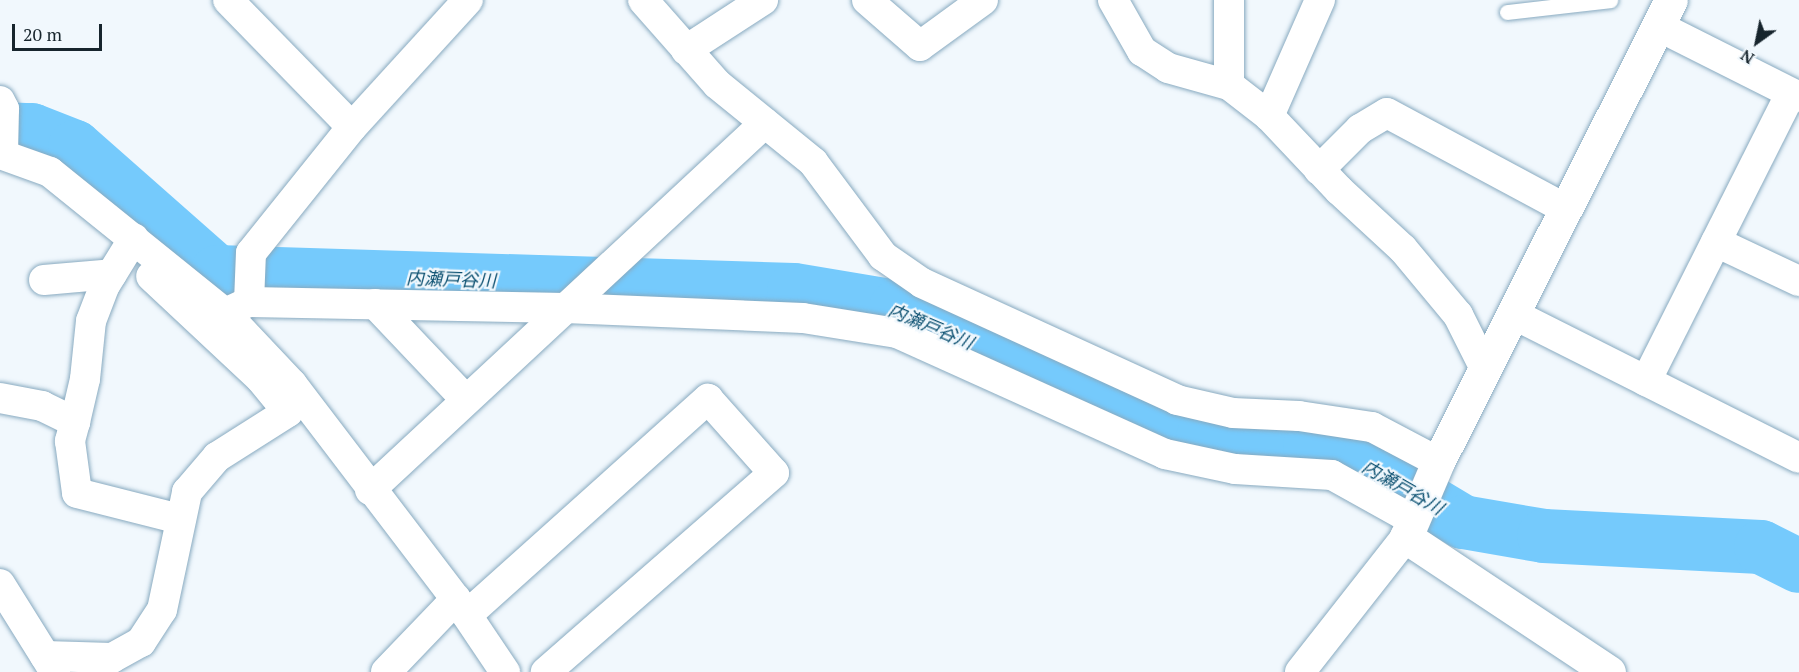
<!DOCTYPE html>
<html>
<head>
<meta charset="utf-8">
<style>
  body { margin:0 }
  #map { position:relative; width:1799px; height:672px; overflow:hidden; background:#f1f8fd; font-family:"PT Serif","Noto Sans JP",serif }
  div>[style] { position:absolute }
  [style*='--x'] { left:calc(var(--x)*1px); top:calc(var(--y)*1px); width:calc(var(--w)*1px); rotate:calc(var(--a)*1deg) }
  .river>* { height:54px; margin:-27px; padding:0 27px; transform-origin:27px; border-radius:27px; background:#75cafc }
  .roads { filter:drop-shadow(0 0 2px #88aac0) drop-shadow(0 0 2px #88aac0) }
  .service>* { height:15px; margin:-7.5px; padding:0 7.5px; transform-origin:7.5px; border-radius:7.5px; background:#fff }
  .minor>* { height:30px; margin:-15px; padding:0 15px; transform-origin:15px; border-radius:15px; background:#fff }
  .tertiary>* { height:33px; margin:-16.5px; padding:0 16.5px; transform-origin:16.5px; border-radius:16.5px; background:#fff }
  span { translate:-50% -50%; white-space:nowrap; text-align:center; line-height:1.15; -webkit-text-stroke:4.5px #f1f8fd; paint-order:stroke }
  .water-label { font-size:18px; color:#0a4f70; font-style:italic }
  .north { position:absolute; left:1727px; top:12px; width:60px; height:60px; -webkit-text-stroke:4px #f1f8fd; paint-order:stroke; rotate:213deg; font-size:16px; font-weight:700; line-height:24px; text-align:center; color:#17252d }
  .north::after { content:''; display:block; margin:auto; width:21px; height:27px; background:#17252d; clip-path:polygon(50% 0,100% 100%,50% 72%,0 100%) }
  .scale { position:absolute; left:12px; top:24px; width:90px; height:27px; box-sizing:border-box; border:3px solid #17252d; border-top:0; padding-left:8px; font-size:18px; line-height:21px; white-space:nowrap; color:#17252d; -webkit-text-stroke:4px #f1f8fd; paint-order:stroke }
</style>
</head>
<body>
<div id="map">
  <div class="river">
    <i style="--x:0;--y:129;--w:32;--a:2"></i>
    <i style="--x:32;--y:130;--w:46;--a:21.6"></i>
    <i style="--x:75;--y:147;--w:189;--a:41.4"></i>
    <i style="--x:217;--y:272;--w:577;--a:1.79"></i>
    <i style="--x:794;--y:290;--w:103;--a:9.5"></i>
    <i style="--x:896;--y:307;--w:238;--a:24.8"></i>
    <i style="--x:1112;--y:407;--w:96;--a:18.8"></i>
    <i style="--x:1203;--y:438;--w:107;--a:3.7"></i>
    <i style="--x:1310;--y:445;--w:59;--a:18.7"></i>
    <i style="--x:1366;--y:464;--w:113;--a:30.9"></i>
    <i style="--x:1463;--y:522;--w:82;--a:9.8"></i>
    <i style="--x:1544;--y:536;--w:217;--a:2.9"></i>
    <i style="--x:1761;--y:547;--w:42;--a:26.6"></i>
  </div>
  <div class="roads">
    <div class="service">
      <i style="--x:1507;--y:12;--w:104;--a:-6.6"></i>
    </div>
    <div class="minor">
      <i style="--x:228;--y:0;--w:177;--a:45.7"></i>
      <i style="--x:643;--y:0;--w:112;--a:48.6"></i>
      <i style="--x:717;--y:84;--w:124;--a:39.1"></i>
      <i style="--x:813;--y:162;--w:117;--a:53.3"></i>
      <i style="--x:883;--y:256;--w:47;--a:34.7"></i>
      <i style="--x:922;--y:283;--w:281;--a:24.6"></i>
      <i style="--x:1177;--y:400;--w:57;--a:13.1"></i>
      <i style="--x:1233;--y:413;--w:66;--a:2.6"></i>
      <i style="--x:1299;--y:416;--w:74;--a:8.6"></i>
      <i style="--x:1372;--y:427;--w:75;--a:27.9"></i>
      <i style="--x:867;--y:0;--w:70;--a:41"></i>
      <i style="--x:920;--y:46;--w:78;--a:-36.1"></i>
      <i style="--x:1113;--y:0;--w:59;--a:60.4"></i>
      <i style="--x:1142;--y:51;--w:31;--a:33"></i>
      <i style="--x:1168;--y:68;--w:63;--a:15.6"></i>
      <i style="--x:1229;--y:85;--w:51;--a:37.8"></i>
      <i style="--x:1320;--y:0;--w:127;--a:113.7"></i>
      <i style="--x:1269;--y:116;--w:102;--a:46.6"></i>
      <i style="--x:1339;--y:190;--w:87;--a:42.7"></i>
      <i style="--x:1403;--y:249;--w:86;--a:50.2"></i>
      <i style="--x:1458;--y:315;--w:60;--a:63.4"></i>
      <i style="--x:1658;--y:26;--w:158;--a:26.7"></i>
      <i style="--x:686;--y:50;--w:92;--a:-33"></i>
      <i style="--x:1229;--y:85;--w:85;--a:-90"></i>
      <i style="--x:0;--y:101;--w:9;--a:63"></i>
      <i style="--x:4;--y:109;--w:45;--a:91.3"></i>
      <i style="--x:0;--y:154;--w:53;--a:19.8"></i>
      <i style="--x:50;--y:172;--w:225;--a:38.9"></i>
      <i style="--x:225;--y:313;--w:98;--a:46.7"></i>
      <i style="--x:292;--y:384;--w:270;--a:52.7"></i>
      <i style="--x:456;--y:599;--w:88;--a:56.1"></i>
      <i style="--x:1319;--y:170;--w:58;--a:-45"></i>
      <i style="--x:1360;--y:129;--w:31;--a:-31"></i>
      <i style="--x:1387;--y:113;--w:203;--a:28.2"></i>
      <i style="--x:1716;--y:242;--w:92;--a:25.2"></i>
      <i style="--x:44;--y:280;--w:68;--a:-5"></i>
      <i style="--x:249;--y:302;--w:49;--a:-87.7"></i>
      <i style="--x:251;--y:253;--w:161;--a:-51.3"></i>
      <i style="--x:352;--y:127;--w:172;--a:-47.6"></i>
      <i style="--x:375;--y:304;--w:132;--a:46.5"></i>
      <i style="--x:225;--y:313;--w:26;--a:-25"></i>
      <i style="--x:249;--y:302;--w:316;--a:1.1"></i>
      <i style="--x:565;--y:308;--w:238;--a:2.4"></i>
      <i style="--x:803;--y:318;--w:95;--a:9.1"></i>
      <i style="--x:897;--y:333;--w:294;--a:24.3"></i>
      <i style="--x:1165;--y:454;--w:72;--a:12.1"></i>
      <i style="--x:1235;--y:469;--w:97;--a:3.5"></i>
      <i style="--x:1332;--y:475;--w:93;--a:29.1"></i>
      <i style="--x:1513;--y:314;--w:320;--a:26.7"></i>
      <i style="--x:1646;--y:381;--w:322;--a:-63.3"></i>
      <i style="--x:0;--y:398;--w:43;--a:10.8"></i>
      <i style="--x:42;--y:406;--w:37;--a:26"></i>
      <i style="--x:75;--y:422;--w:44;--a:-76.9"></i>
      <i style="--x:85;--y:379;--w:58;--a:-84.1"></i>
      <i style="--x:91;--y:321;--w:39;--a:-69"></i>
      <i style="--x:105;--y:285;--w:55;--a:-58.3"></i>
      <i style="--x:75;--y:422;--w:20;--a:105"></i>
      <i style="--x:70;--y:441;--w:52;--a:82.3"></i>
      <i style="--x:77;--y:493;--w:106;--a:14.2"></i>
      <i style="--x:370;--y:490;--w:539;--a:-42.9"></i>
      <i style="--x:0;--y:584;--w:104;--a:58"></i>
      <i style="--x:467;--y:615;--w:324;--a:-41.9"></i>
      <i style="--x:708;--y:399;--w:99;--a:48.3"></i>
      <i style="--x:774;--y:473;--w:303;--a:138.9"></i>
      <i style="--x:45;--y:656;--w:67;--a:1.7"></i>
      <i style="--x:112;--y:658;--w:33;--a:-29"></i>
      <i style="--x:141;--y:642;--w:38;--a:-57"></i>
      <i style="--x:162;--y:610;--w:121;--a:-78"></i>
      <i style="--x:187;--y:492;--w:46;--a:-49.4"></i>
      <i style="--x:217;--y:457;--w:84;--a:-32.4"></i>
      <i style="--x:288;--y:412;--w:44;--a:-129.5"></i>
      <i style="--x:260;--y:378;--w:149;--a:-136.9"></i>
      <i style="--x:386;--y:672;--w:101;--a:-46.2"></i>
      <i style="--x:1300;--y:672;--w:172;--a:-51.9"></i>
    </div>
    <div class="tertiary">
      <i style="--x:1609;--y:672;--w:244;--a:-146.4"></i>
      <i style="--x:1406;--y:537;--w:82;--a:-66.9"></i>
      <i style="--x:1438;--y:462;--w:517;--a:-63.24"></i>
    </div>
  </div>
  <div class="water-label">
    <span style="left:451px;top:279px;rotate:2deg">内瀬戸谷川</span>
    <span style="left:931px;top:326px;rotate:23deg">内瀬戸谷川</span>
    <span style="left:1403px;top:487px;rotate:30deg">内瀬戸谷川</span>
  </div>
  <div class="north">N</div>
  <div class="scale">20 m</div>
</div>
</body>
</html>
